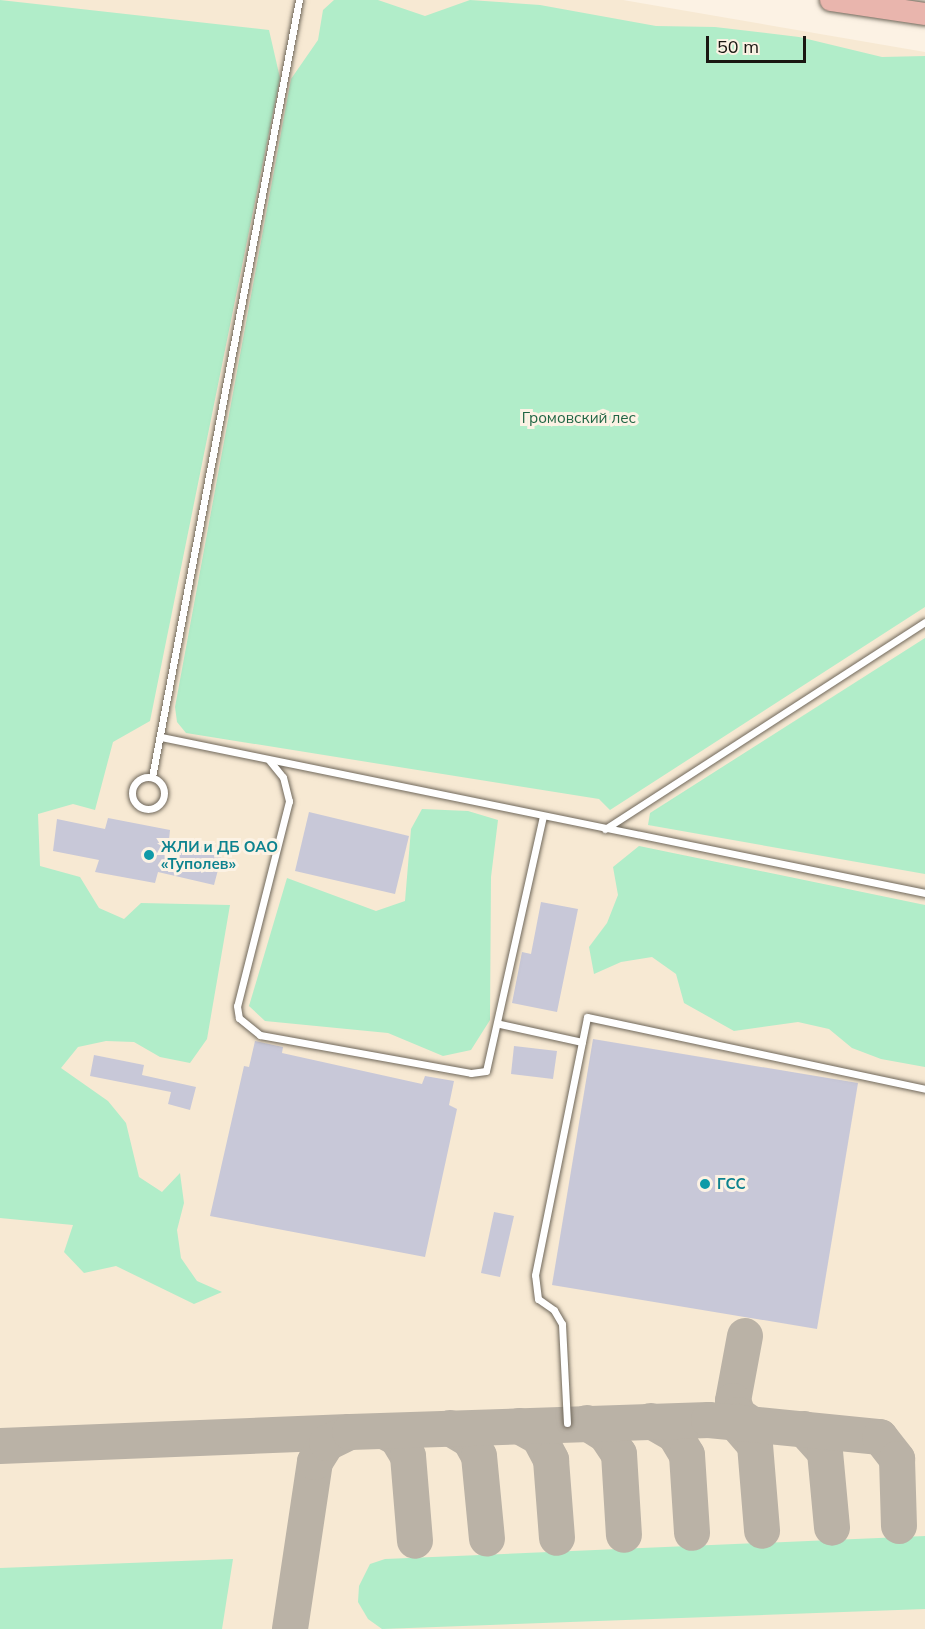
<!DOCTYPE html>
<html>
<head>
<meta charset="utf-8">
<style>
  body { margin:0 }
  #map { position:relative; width:925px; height:1629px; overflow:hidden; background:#fcf2e4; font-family:Mulish,sans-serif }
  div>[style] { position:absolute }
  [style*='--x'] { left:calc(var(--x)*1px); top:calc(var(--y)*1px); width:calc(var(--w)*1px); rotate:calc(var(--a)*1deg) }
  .built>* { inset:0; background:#f7e9d3 }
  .green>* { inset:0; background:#b1edc9 }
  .taxiway>* { height:36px; margin:-18px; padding:0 18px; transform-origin:18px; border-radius:18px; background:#bab2a6 }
  .building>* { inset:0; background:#c8c8d8 }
  .roads { filter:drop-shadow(0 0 2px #6f675a) drop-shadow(0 0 2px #6f675a) }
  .lane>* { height:7px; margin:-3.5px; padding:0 3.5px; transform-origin:3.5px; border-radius:3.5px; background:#fff }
  .lane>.ring { margin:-3.5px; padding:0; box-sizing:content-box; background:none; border:7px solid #fff; border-radius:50% }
  .primary>* { height:22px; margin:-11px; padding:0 11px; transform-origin:11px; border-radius:11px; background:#e9b5ad }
  .dots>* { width:16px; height:16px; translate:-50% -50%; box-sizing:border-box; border:3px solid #fcf2e4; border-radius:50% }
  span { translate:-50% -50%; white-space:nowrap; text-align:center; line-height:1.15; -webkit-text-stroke:6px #fcf2e4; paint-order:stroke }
  .park-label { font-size:15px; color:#1e6442 }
  .culture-label { font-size:15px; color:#0d838f; font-weight:700 }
  .left { translate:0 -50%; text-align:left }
  .scale { position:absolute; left:706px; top:36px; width:100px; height:27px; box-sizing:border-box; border:3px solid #1a1712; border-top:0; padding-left:8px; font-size:18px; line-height:21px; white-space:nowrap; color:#1a1712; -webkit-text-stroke:4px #fcf2e4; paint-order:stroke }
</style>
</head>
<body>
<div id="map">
  <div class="built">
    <i style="clip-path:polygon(0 0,623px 0,925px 52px,925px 1629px,0 1629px)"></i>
  </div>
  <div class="green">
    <i style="clip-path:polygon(0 0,269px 30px,280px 78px,150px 721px,113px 742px,95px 810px,73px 804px,38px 814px,40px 866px,80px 877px,99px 908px,124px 919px,141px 903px,230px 905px,207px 1039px,190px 1063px,160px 1057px,134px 1042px,106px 1041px,78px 1047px,61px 1068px,108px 1101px,126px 1123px,139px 1177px,162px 1192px,180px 1173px,184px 1203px,177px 1230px,181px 1258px,197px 1281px,222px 1292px,194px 1304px,116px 1266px,84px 1273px,64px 1252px,73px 1225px,0 1218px)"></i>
    <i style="clip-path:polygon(334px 0,378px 0,425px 16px,470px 0,540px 5px,656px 26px,715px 27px,799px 37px,882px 57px,925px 56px,925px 607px,610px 810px,599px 799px,186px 733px,177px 722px,175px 707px,291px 79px,318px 40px,323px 10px)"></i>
    <i style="clip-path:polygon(925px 638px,925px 874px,648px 825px,650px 813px)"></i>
    <i style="clip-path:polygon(422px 809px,468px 811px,498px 820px,491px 877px,490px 1020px,471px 1050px,443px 1056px,388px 1033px,265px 1021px,249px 1006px,287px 878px,376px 911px,405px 901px,411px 829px)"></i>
    <i style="clip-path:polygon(639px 846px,925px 905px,925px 1067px,881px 1059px,852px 1048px,829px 1029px,798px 1022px,734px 1031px,684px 1003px,676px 974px,652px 957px,621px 962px,594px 974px,589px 947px,607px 923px,618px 895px,613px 867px)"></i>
    <i style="clip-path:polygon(925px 1536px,925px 1609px,382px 1629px,368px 1619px,358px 1602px,359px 1586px,370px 1564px,385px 1559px)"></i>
    <i style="clip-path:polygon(233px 1559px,222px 1629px,0 1629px,0 1568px)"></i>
  </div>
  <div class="taxiway">
    <i style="--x:745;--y:1336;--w:66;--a:100.5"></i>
    <i style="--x:733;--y:1401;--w:15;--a:70"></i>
    <i style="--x:738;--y:1415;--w:14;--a:34"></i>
    <i style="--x:651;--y:1421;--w:28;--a:30"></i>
    <i style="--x:675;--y:1435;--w:23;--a:59"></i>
    <i style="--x:687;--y:1455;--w:78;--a:86.3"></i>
    <i style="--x:734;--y:1421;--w:32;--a:49"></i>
    <i style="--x:755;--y:1445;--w:86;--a:85.3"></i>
    <i style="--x:587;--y:1423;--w:22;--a:32"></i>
    <i style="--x:606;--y:1435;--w:23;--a:56"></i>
    <i style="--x:619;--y:1454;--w:81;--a:86.5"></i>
    <i style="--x:519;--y:1426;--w:23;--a:29"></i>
    <i style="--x:539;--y:1437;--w:26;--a:62"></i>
    <i style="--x:551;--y:1460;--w:78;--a:85.6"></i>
    <i style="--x:450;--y:1428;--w:23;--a:31"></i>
    <i style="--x:470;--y:1440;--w:18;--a:61"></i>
    <i style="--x:479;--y:1456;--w:83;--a:84.5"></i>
    <i style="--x:804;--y:1429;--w:31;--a:48"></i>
    <i style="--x:825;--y:1452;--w:76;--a:84.7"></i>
    <i style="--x:384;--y:1431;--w:15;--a:28"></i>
    <i style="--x:397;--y:1438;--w:21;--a:59"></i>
    <i style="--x:408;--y:1456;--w:85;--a:85.3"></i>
    <i style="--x:0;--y:1446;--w:349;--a:-2.3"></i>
    <i style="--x:290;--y:1629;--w:169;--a:-81.5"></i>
    <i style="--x:315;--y:1462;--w:22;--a:-58"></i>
    <i style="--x:327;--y:1443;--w:25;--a:-26"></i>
    <i style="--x:350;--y:1432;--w:359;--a:-1.9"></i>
    <i style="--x:709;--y:1420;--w:172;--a:5.7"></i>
    <i style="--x:880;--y:1437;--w:28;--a:52"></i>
    <i style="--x:897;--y:1459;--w:67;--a:88.3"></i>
  </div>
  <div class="building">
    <i style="clip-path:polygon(309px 812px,409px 836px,395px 894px,295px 871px)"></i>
    <i style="clip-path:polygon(108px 818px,170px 830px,169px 840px,223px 851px,214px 885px,158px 872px,155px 883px,95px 872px,99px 860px,53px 851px,57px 819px,105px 829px)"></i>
    <i style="clip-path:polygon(541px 902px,578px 909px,557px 1012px,512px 1003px,522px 952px,531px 954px)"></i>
    <i style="clip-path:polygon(593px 1039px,858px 1083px,817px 1329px,552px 1285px)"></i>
    <i style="clip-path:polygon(255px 1041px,283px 1047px,282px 1053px,422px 1084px,425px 1076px,454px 1081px,449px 1105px,457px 1109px,425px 1257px,210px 1216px,244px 1066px,249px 1067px)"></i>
    <i style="clip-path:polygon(514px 1046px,557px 1051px,553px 1079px,511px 1074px)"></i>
    <i style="clip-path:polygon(94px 1055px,144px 1065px,142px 1075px,196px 1087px,190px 1110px,168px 1104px,171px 1092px,90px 1076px)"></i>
    <i style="clip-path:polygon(494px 1212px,514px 1216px,500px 1277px,481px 1273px)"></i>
  </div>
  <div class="roads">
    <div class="lane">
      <i style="--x:161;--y:737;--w:780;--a:11.54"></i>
      <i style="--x:269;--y:760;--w:22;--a:51"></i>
      <i style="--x:283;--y:777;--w:25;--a:76"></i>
      <i style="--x:289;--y:801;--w:211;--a:104.2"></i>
      <i style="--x:237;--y:1006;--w:12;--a:81"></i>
      <i style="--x:239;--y:1018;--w:27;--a:39"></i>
      <i style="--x:260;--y:1035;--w:214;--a:10.2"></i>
      <i style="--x:471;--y:1073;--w:15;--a:-8"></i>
      <i style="--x:486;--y:1071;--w:261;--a:-77.4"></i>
      <i class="ring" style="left:132px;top:777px;width:25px;height:25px"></i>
      <i style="--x:152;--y:777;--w:791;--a:-79.29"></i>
      <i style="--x:605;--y:829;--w:381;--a:-32.9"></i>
      <i style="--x:500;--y:1024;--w:84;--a:12.4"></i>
      <i style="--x:567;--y:1423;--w:99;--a:-92.9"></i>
      <i style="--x:562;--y:1324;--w:16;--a:-120"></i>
      <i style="--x:554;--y:1310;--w:19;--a:-145"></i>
      <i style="--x:538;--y:1299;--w:24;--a:-97"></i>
      <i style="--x:535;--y:1275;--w:263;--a:-78.6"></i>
      <i style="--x:587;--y:1017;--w:346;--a:12"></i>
    </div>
    <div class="primary">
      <i style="--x:831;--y:0;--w:95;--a:8.5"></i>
    </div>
  </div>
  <div class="dots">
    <i style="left:149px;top:855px;background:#0f9aa8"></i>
    <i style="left:705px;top:1184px;background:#0f9aa8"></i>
  </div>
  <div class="park-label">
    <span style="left:579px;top:418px">Громовский лес</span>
  </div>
  <div class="culture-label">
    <span class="left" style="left:161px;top:855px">ЖЛИ и ДБ ОАО<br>«Туполев»</span>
    <span class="left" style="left:717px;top:1184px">ГСС</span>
  </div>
  <div class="scale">50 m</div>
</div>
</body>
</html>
